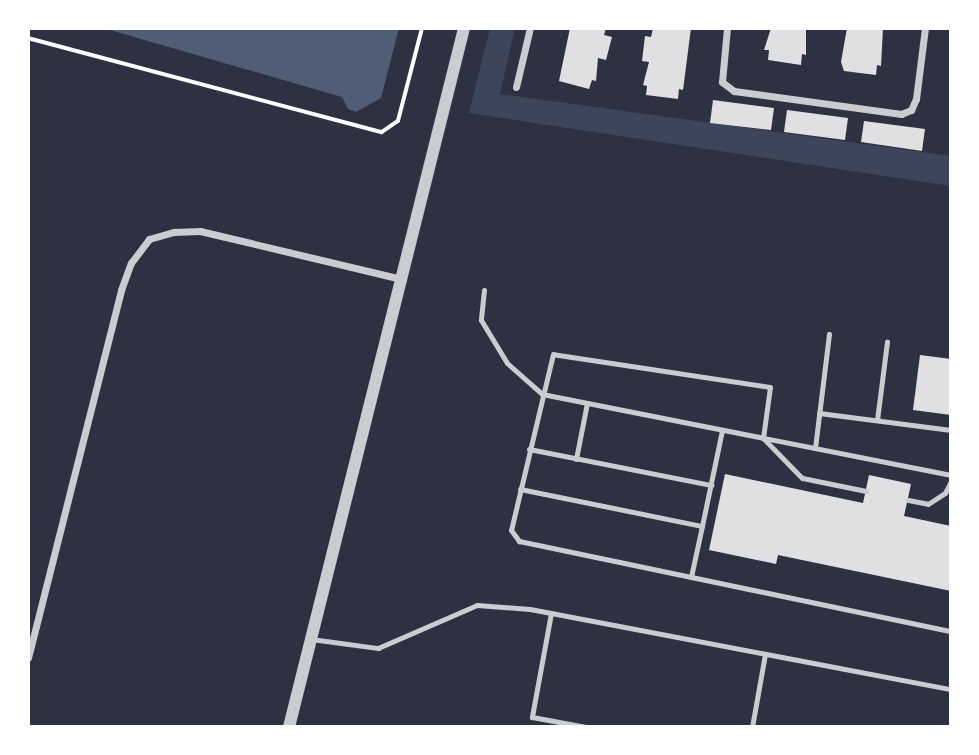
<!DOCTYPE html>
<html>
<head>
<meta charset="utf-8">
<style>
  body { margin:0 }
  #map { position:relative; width:979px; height:755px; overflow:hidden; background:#2d3142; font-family:"Archivo Narrow",sans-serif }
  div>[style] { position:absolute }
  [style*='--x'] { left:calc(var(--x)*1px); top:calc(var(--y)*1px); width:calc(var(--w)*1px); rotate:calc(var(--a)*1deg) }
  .green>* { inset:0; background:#3c4559 }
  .water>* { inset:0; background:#4f5d75 }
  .building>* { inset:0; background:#e0e0e3 }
  .path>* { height:3.5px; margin:-1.75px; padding:0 1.75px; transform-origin:1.75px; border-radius:1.75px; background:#fff }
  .service>* { height:5px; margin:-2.5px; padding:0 2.5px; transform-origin:2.5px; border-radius:2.5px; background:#caccd0 }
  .minor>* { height:7px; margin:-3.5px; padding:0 3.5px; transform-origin:3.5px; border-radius:3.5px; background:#caccd0 }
  .tertiary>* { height:12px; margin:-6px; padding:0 6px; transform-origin:6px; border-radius:6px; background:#caccd0 }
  span { translate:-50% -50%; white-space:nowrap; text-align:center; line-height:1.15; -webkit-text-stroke:5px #fff; paint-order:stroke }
  .frame { position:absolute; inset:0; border:30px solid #fff; pointer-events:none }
</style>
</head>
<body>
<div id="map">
  <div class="green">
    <i style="clip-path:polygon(490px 28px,515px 28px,500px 94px,951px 156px,951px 186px,469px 113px)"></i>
  </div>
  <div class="water">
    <i style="clip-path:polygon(103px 28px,399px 28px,381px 98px,356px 112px,348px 109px,342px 97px)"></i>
  </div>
  <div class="building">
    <i style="clip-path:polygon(570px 28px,606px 28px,604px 35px,612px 37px,606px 60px,598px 58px,596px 81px,592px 80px,589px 89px,559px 81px)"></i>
    <i style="clip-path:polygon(653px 28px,691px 28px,683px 90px,679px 89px,678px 99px,646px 95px,647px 86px,643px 85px,649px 62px,642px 61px,645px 36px,651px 37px)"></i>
    <i style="clip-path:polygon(771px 28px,806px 28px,806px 55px,802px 54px,801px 65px,768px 60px,769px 50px,764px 50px)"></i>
    <i style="clip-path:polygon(847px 28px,883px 28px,881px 66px,877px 65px,876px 75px,844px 71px,841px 62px)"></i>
    <i style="clip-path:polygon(713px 100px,774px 108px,771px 130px,710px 123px)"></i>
    <i style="clip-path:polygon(787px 110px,848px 118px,845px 140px,784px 132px)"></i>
    <i style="clip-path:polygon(864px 121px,925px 129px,922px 151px,861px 142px)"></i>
    <i style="clip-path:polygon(920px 355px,951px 359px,951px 415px,913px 410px)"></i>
    <i style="clip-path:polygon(725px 474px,863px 503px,869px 475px,911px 484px,904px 516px,951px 526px,951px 591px,778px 555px,776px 564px,709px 550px)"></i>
  </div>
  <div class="path">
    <i style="--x:28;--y:38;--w:366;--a:14.9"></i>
    <i style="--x:382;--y:132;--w:19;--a:-35"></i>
    <i style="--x:398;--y:121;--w:96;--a:-75.5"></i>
  </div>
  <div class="service">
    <i style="--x:484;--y:290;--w:30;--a:96"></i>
    <i style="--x:481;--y:320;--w:50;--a:58.8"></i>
    <i style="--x:507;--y:363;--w:47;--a:41.5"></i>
    <i style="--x:542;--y:394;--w:417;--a:11.2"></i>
    <i style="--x:819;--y:413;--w:133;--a:7.3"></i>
    <i style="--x:877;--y:420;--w:79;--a:-82.7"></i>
    <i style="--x:815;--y:448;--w:115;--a:-83"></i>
    <i style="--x:529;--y:449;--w:186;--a:11.2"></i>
    <i style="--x:576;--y:459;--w:57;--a:-78.9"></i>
    <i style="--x:520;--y:489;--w:186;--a:11.5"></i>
    <i style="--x:702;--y:526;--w:52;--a:102.2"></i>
    <i style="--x:866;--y:491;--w:65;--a:-168.5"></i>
    <i style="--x:802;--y:478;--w:56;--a:-134.3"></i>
    <i style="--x:763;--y:438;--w:51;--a:-82.2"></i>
    <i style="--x:770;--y:387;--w:219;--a:-171.4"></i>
    <i style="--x:553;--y:354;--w:181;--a:103.4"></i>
    <i style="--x:511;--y:530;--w:14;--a:54"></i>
    <i style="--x:519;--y:541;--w:441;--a:11.8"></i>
    <i style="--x:908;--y:500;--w:20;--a:11"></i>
    <i style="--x:928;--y:504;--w:20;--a:-33"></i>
    <i style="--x:945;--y:493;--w:13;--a:-63"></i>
    <i style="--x:702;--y:526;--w:98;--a:-78.2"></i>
    <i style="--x:551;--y:613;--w:106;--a:100.4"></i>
    <i style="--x:532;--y:717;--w:55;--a:10.5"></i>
    <i style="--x:311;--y:639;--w:68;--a:7.7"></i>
    <i style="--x:378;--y:648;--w:108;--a:-23.5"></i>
    <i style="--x:477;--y:605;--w:53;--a:4.3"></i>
    <i style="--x:530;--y:609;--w:429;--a:10.8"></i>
    <i style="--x:752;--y:727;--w:74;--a:-79.9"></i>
  </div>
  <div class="minor">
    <i style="--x:727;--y:28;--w:54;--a:95.3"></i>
    <i style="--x:722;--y:82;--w:15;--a:37"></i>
    <i style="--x:734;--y:91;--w:169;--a:7.8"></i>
    <i style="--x:901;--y:114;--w:11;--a:-22"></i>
    <i style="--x:911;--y:110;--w:12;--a:-66"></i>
    <i style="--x:916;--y:99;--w:72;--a:-82.8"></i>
    <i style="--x:516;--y:87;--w:61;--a:-76.7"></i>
    <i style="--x:28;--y:658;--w:380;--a:-75.8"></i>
    <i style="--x:121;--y:290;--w:29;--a:-70"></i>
    <i style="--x:131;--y:263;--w:30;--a:-53"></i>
    <i style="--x:149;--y:239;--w:26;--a:-16"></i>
    <i style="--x:174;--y:232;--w:26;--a:-2"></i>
    <i style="--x:200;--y:231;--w:207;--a:13.4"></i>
  </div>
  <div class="tertiary">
    <i style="--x:289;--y:727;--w:721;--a:-75.94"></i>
  </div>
  <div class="frame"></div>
</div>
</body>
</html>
